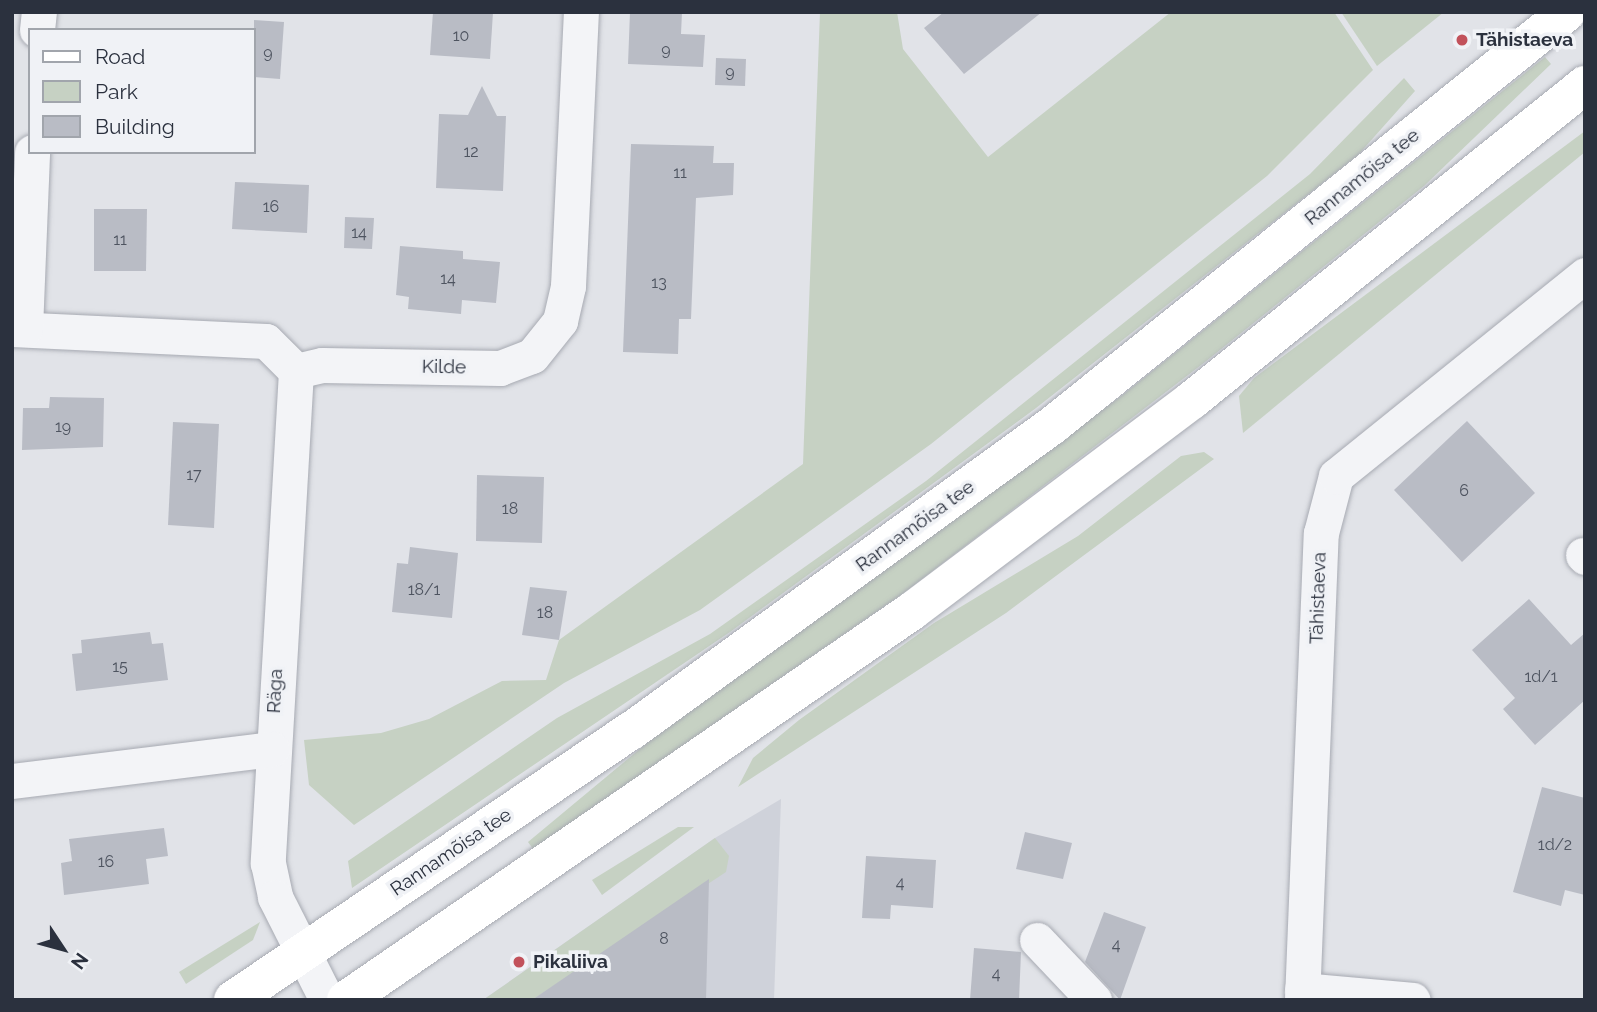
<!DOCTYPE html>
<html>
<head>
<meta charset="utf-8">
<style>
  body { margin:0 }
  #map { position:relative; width:1597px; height:1012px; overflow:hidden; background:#e1e3e8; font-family:Raleway,sans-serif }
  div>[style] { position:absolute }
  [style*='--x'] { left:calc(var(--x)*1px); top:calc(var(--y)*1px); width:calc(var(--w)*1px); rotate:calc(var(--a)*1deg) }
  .built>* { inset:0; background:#cfd2da }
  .green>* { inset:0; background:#c6d1c3 }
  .building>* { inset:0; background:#b9bcc5 }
  .roads { filter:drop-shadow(0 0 2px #a7aab2) drop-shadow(0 0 2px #a7aab2) }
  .minor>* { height:35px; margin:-17.5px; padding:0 17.5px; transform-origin:17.5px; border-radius:17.5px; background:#f3f4f7 }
  .secondary>* { height:38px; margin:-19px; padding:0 19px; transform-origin:19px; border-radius:19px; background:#fff }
  .dots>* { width:19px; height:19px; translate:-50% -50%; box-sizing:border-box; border:4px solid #f0f2f6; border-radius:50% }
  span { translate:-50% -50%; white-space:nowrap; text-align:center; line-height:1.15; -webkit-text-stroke:7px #f0f2f6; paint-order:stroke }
  .number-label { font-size:16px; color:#4e5460 }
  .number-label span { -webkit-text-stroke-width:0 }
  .poi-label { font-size:19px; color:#2b313e; font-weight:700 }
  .left { translate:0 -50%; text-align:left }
  .street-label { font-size:19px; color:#2b313e }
  .frame { position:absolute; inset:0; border:14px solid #2b313e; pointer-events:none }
  .legend { position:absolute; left:28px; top:28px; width:228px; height:126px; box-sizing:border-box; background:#f0f2f6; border:2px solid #a1a5ac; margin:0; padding:9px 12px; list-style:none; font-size:21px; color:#2b313e }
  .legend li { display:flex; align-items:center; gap:14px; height:35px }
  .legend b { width:35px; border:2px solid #a1a5ac }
  .north { position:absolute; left:28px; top:914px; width:70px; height:70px; -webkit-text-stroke:5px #f0f2f6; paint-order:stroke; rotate:126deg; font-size:19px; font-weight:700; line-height:28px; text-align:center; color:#2b313e }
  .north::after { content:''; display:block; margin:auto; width:24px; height:32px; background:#2b313e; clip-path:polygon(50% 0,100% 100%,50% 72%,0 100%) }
</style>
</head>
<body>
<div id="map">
  <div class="built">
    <i style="clip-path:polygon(781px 799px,774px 1000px,483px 1000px,715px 838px)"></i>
  </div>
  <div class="green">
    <i style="clip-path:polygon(820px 12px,897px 12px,903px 49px,988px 157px,1171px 12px,1334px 12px,1373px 70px,1267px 176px,931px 444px,700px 610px,564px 683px,354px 825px,309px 785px,304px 740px,381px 733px,429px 719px,502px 681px,546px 680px,559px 640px,803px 464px)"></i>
    <i style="clip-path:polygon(1341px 12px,1444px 12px,1377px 66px)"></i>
    <i style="clip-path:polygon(1545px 57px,1551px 64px,1424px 186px,1205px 362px,905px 592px,533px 849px,528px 842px,647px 743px,1120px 397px)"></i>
    <i style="clip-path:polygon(1404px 78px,1415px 91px,1358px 155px,1036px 408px,730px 632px,352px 888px,348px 861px,557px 718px,710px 634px,926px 481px,1310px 174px)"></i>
    <i style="clip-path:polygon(1585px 131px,1585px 152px,1243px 433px,1239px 396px,1254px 378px)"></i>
    <i style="clip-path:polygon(1204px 452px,1214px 459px,1006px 613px,738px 787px,753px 758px,799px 720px,934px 623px,1078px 536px,1181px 456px)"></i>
    <i style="clip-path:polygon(678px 827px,694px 827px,602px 895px,592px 880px)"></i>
    <i style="clip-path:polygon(715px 838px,729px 856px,726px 872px,532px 1000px,483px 1000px)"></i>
    <i style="clip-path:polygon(260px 922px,253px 940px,186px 984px,179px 972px)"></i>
  </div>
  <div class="building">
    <i style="clip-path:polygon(433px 12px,493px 12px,490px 59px,430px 55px)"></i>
    <i style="clip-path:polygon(630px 12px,682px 12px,681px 34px,705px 35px,703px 67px,628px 64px)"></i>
    <i style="clip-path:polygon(944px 12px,1042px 12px,964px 74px,924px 28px)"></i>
    <i style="clip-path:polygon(254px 20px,284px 22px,280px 79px,254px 77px)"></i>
    <i style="clip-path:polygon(716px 58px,746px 59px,745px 86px,715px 85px)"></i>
    <i style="clip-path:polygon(482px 86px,497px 116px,506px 116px,503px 191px,436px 188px,439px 114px,468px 115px)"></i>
    <i style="clip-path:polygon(631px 144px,714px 146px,713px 163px,734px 163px,733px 195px,696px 198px,691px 319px,679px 319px,678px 354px,623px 352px)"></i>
    <i style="clip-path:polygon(235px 182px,309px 185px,307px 233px,232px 229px)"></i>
    <i style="clip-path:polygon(94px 209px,147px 209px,146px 271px,94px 271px)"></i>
    <i style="clip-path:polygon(345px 217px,374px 218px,372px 249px,344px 248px)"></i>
    <i style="clip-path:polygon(400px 246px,463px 251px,463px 259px,500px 262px,496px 303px,462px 300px,461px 314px,408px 309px,409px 297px,396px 295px)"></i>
    <i style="clip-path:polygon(50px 397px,104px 398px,103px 447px,22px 450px,23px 408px,49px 408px)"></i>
    <i style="clip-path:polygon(1467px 421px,1535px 493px,1462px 562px,1394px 490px)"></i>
    <i style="clip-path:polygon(173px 422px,219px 424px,214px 528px,168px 525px)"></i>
    <i style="clip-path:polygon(477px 475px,544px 477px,542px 543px,476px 541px)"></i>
    <i style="clip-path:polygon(410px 547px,458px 553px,452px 618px,392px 612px,397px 563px,408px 564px)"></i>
    <i style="clip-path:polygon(530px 587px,567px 591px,559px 640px,522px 635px)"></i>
    <i style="clip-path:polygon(1529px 599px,1571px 645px,1585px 633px,1585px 700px,1535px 745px,1503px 709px,1515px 698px,1472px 650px)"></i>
    <i style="clip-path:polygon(150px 632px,152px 644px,163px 643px,168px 680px,76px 691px,72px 654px,82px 653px,81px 640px)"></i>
    <i style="clip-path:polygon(1542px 787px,1585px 798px,1585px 895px,1565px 890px,1561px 906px,1513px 892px)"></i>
    <i style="clip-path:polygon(164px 828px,168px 856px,146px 859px,149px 884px,64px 895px,61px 863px,72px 861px,69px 839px)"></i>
    <i style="clip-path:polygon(1025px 832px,1072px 843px,1063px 879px,1016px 869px)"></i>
    <i style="clip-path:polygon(866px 856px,936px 860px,933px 908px,891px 905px,890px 919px,862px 918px)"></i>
    <i style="clip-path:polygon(709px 879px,706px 1000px,532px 1000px)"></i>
    <i style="clip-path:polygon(1104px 912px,1146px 927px,1120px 1000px,1085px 962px)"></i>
    <i style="clip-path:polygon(974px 948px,1021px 952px,1019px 1000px,970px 1000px)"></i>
  </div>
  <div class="roads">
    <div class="minor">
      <i style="--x:37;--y:30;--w:18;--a:-84"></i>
      <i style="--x:12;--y:329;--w:254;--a:2.7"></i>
      <i style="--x:266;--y:341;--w:42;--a:45"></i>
      <i style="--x:296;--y:371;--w:27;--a:-13"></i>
      <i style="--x:322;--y:365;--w:178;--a:1"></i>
      <i style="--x:500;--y:368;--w:34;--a:-21"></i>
      <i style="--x:532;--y:356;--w:45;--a:-51.3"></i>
      <i style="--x:560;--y:321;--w:36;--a:-77"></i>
      <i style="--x:568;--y:286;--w:274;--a:-87.3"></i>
      <i style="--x:25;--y:329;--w:177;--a:-87.7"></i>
      <i style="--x:296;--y:371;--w:493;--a:93.3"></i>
      <i style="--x:268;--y:863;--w:35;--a:78"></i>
      <i style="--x:275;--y:897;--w:115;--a:63.2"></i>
      <i style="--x:1583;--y:555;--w:3;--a:45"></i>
      <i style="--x:12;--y:781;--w:262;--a:-7"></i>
      <i style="--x:1037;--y:940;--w:83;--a:46.5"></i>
      <i style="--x:1302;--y:990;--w:111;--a:5.1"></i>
      <i style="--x:1302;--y:1000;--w:467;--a:-87.7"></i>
      <i style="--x:1321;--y:533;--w:59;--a:-75.3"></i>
      <i style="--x:1336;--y:476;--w:320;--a:-38.9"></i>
    </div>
    <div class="secondary">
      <i style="--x:233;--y:1000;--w:480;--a:-34.1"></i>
      <i style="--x:631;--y:731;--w:521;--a:-35.95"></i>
      <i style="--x:1053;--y:425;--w:659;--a:-38.78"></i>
      <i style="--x:346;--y:1000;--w:687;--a:-34.5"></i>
      <i style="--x:912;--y:611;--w:351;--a:-37"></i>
      <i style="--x:1192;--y:400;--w:504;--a:-38.71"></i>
    </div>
  </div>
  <div class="dots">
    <i style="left:1462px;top:40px;background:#c2525b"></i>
    <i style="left:519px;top:962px;background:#c2525b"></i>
  </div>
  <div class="number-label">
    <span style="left:461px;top:36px">10</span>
    <span style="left:666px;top:50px">9</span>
    <span style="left:268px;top:53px">9</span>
    <span style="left:730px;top:72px">9</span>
    <span style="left:471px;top:152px">12</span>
    <span style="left:680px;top:173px">11</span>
    <span style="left:271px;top:207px">16</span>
    <span style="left:359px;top:233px">14</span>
    <span style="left:120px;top:240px">11</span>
    <span style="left:448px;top:279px">14</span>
    <span style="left:659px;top:283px">13</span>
    <span style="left:63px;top:427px">19</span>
    <span style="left:194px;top:475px">17</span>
    <span style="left:1464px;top:491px">6</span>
    <span style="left:510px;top:509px">18</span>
    <span style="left:424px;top:590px">18/1</span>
    <span style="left:545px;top:613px">18</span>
    <span style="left:120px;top:667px">15</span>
    <span style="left:1541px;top:677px">1d/1</span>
    <span style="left:1555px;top:845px">1d/2</span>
    <span style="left:106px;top:862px">16</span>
    <span style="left:900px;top:883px">4</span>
    <span style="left:664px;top:939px">8</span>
    <span style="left:1116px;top:945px">4</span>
    <span style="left:996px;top:974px">4</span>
  </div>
  <div class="poi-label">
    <span class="left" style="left:1476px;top:40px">Tähistaeva</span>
    <span class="left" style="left:533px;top:962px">Pikaliiva</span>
  </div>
  <div class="street-label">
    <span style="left:1362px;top:177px;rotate:-39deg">Rannamõisa tee</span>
    <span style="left:444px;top:367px;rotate:1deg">Kilde</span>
    <span style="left:915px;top:526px;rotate:-36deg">Rannamõisa tee</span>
    <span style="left:1318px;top:598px;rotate:-88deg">Tähistaeva</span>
    <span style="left:275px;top:691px;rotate:-87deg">Räga</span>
    <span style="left:451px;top:852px;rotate:-34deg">Rannamõisa tee</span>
  </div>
  <div class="frame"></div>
  <ul class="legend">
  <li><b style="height:9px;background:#fff"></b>Road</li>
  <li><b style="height:19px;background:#c6d1c3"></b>Park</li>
  <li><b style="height:19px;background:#b9bcc5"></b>Building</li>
  </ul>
  <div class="north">N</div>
</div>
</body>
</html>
